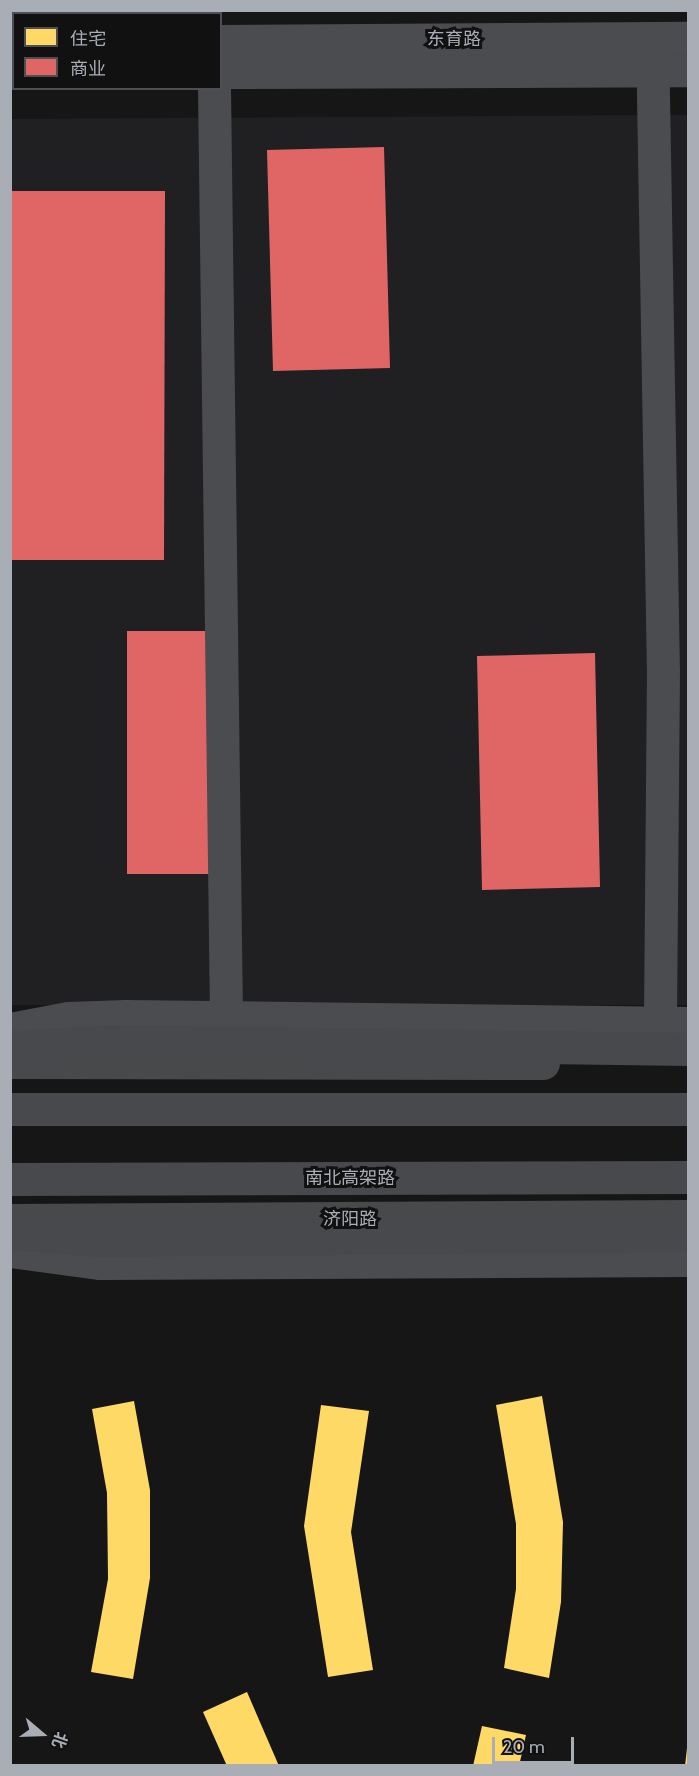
<!DOCTYPE html>
<html>
<head>
<meta charset="utf-8">
<style>
  body { margin:0 }
  #map { position:relative; width:699px; height:1776px; overflow:hidden; background:#161617; font-family:Cabin,"Noto Sans SC",sans-serif }
  div>[style] { position:absolute }
  [style*='--x'] { left:calc(var(--x)*1px); top:calc(var(--y)*1px); width:calc(var(--w)*1px); rotate:calc(var(--a)*1deg) }
  .built>* { inset:0; background:#202022 }
  .homes>* { inset:0; background:#ffd966 }
  .shops>* { inset:0; background:#e06666 }
  .minor>* { height:33px; margin:-16.5px; padding:0 16.5px; transform-origin:16.5px; border-radius:16.5px; background:#4b4c4f }
  .major>* { height:33px; margin:-16.5px; padding:0 16.5px; transform-origin:16.5px; border-radius:16.5px; background:#48494b }
  .highway>* { height:33px; margin:-16.5px; padding:0 16.5px; transform-origin:16.5px; border-radius:16.5px; background:#48494c }
  span { translate:-50% -50%; white-space:nowrap; text-align:center; line-height:1.15; -webkit-text-stroke:6px #111112; paint-order:stroke }
  .street-label { font-size:18px; color:#a9adb6 }
  .frame { position:absolute; inset:0; border:12px solid #a9adb6; pointer-events:none }
  .legend { position:absolute; left:12px; top:12px; width:210px; height:78px; box-sizing:border-box; background:#111112; border:2px solid #4e4f54; margin:0; padding:8px 10px; list-style:none; font-size:18px; color:#a9adb6 }
  .legend li { display:flex; align-items:center; gap:12px; height:30px }
  .legend b { width:30px; border:2px solid #4e4f54 }
  .north { position:absolute; left:12px; top:1704px; width:60px; height:60px; -webkit-text-stroke:4px #111112; paint-order:stroke; rotate:109deg; font-size:16px; font-weight:700; line-height:24px; text-align:center; color:#a9adb6 }
  .north::after { content:''; display:block; margin:auto; width:21px; height:27px; background:#a9adb6; clip-path:polygon(50% 0,100% 100%,50% 72%,0 100%) }
  .scale { position:absolute; left:492px; top:1737px; width:82px; height:27px; box-sizing:border-box; border:3px solid #a9adb6; border-top:0; padding-left:8px; font-size:18px; line-height:21px; white-space:nowrap; color:#a9adb6; -webkit-text-stroke:4px #111112; paint-order:stroke }
</style>
</head>
<body>
<div id="map">
  <div class="built">
    <i style="clip-path:polygon(688px 115px,688px 1005px,11px 1005px,10px 119px)"></i>
  </div>
  <div class="homes">
    <i style="clip-path:polygon(542px 1396px,563px 1522px,561px 1602px,549px 1678px,504px 1668px,516px 1589px,516px 1524px,496px 1405px)"></i>
    <i style="clip-path:polygon(134px 1401px,150px 1490px,150px 1578px,133px 1679px,91px 1672px,108px 1579px,107px 1493px,92px 1409px)"></i>
    <i style="clip-path:polygon(321px 1405px,369px 1411px,351px 1532px,373px 1670px,328px 1677px,304px 1526px)"></i>
    <i style="clip-path:polygon(247px 1692px,279px 1766px,227px 1766px,203px 1712px)"></i>
    <i style="clip-path:polygon(482px 1726px,526px 1735px,519px 1766px,473px 1766px)"></i>
    <i style="clip-path:polygon(687px 1748px,688px 1766px,685px 1766px)"></i>
  </div>
  <div class="shops">
    <i style="clip-path:polygon(384px 147px,390px 368px,273px 371px,267px 150px)"></i>
    <i style="clip-path:polygon(10px 191px,165px 191px,164px 560px,10px 560px)"></i>
    <i style="clip-path:polygon(127px 631px,220px 631px,220px 874px,127px 874px)"></i>
    <i style="clip-path:polygon(595px 653px,600px 887px,482px 890px,477px 656px)"></i>
  </div>
  <div class="minor">
    <i style="--x:652;--y:38;--w:634;--a:89.01"></i>
    <i style="--x:663;--y:672;--w:350;--a:90.5"></i>
    <i style="--x:220;--y:41;--w:468;--a:-0.4"></i>
    <i style="--x:10;--y:42;--w:4;--a:0"></i>
    <i style="--x:220;--y:72;--w:468;--a:-0.2"></i>
    <i style="--x:10;--y:73;--w:4;--a:0"></i>
    <i style="--x:214;--y:88;--w:929;--a:89.26"></i>
    <i style="--x:10;--y:1029;--w:59;--a:-10.7"></i>
    <i style="--x:68;--y:1018;--w:57;--a:-2"></i>
    <i style="--x:125;--y:1016;--w:563;--a:0.71"></i>
    <i style="--x:10;--y:1251;--w:91;--a:7.6"></i>
    <i style="--x:100;--y:1263;--w:588;--a:-0.29"></i>
  </div>
  <div class="major">
    <i style="--x:10;--y:1062;--w:533;--a:0.11"></i>
    <i style="--x:10;--y:1220;--w:678;--a:-0.34"></i>
  </div>
  <div class="highway">
    <i style="--x:10;--y:1047;--w:103;--a:-3.3"></i>
    <i style="--x:113;--y:1041;--w:575;--a:0.8"></i>
    <i style="--x:10;--y:1109;--w:678;--a:0"></i>
    <i style="--x:10;--y:1179;--w:678;--a:-0.17"></i>
    <i style="--x:10;--y:1233;--w:88;--a:4.5"></i>
    <i style="--x:98;--y:1240;--w:590;--a:-0.49"></i>
  </div>
  <div class="street-label">
    <span style="left:454px;top:39px">东育路</span>
    <span style="left:350px;top:1178px">南北高架路</span>
    <span style="left:350px;top:1219px">济阳路</span>
  </div>
  <div class="frame"></div>
  <ul class="legend">
  <li><b style="height:16px;background:#ffd966"></b>住宅</li>
  <li><b style="height:16px;background:#e06666"></b>商业</li>
  </ul>
  <div class="north">北</div>
  <div class="scale">20 m</div>
</div>
</body>
</html>
